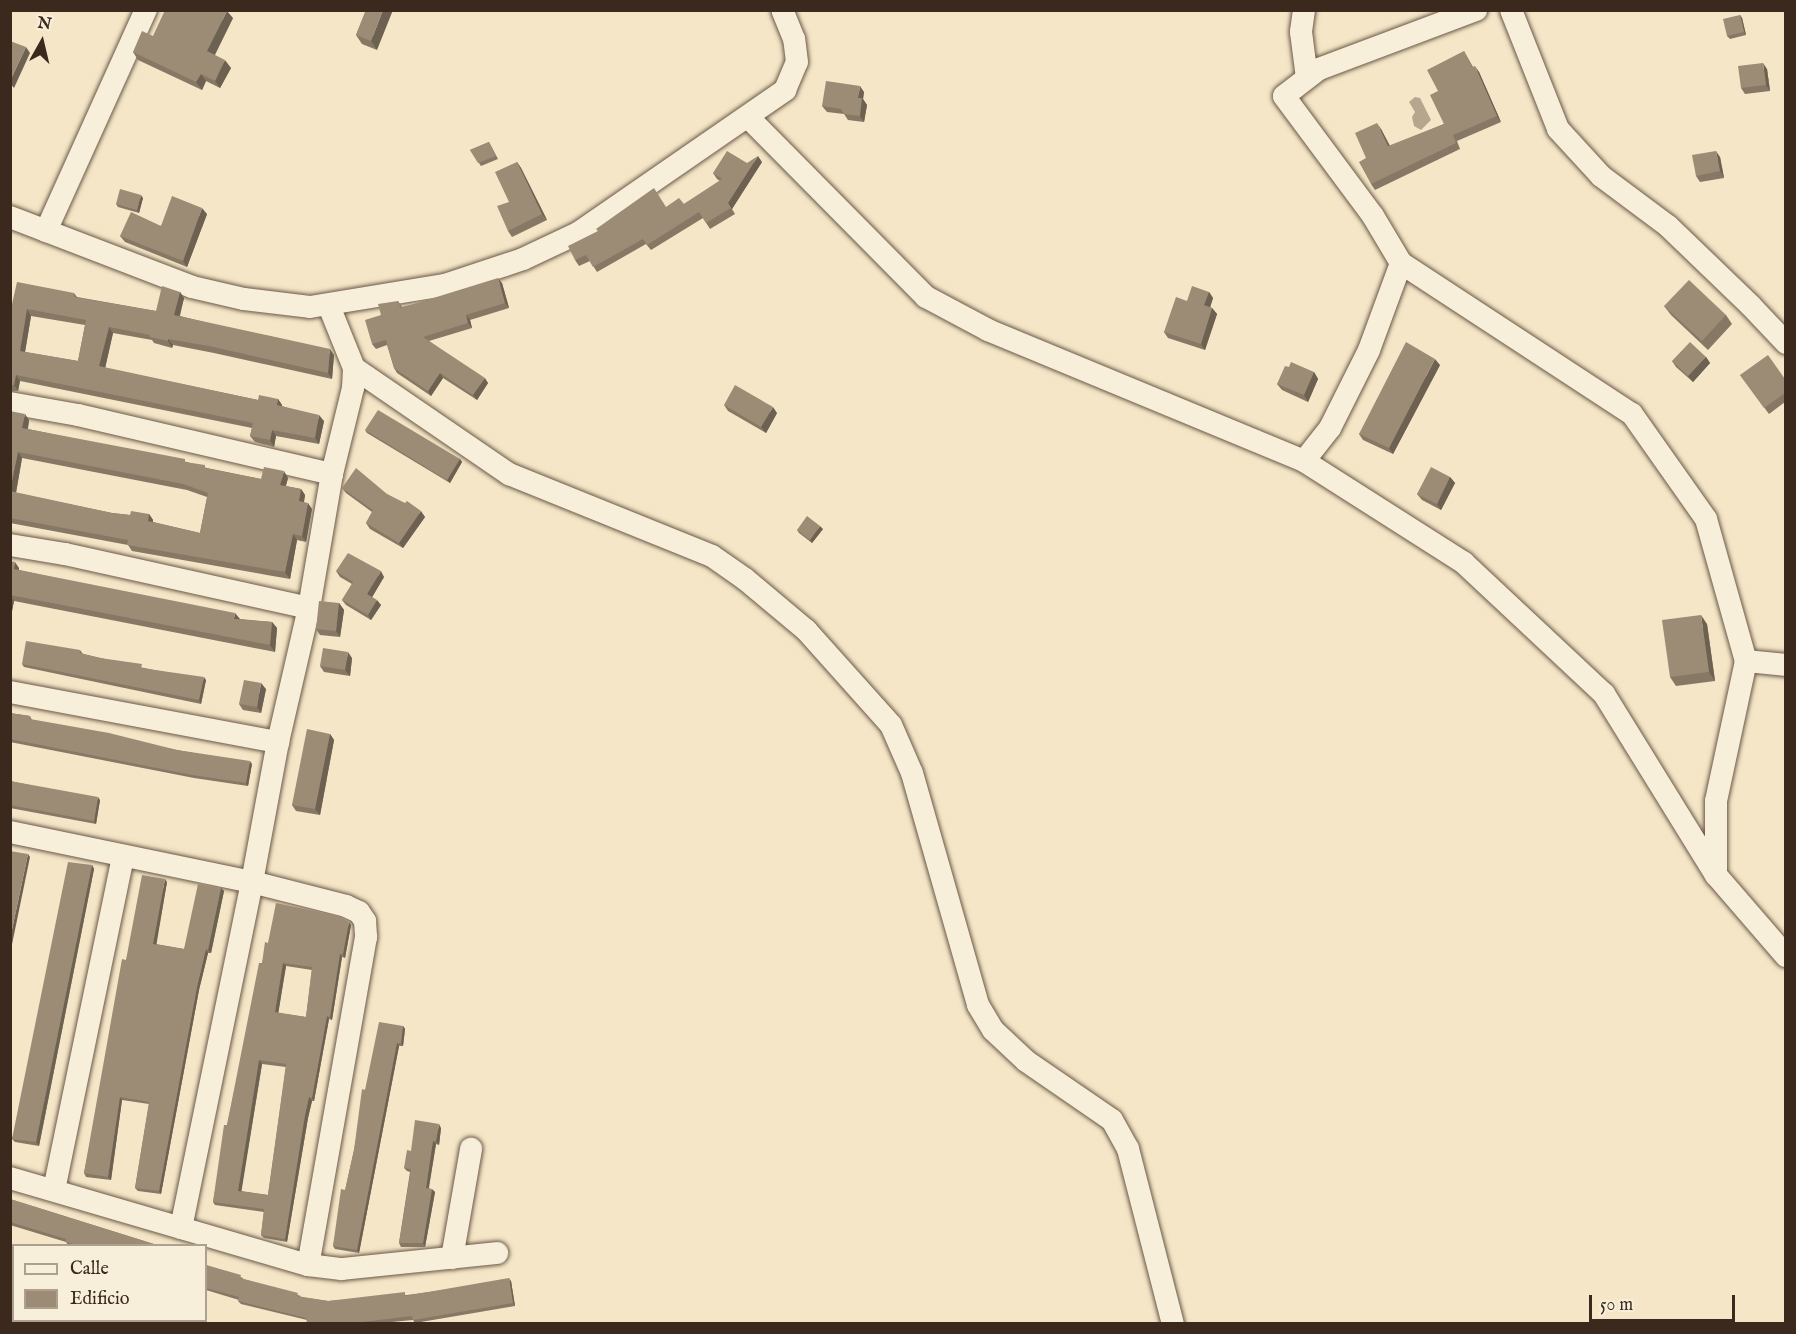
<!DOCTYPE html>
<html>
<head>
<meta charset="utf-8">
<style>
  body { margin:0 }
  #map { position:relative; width:1796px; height:1334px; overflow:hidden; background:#f4e6c6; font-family:"IM FELL English",serif }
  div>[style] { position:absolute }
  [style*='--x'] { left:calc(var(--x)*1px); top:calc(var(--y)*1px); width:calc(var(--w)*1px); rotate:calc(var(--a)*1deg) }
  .water>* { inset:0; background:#b5a68d }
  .roads { filter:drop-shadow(0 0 2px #6a5848) drop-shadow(0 0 2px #6a5848) }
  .minor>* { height:22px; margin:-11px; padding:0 11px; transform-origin:11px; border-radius:11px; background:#f8efda }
  .wall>* { inset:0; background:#867865 }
  .shaded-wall>* { inset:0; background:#6d6152 }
  .building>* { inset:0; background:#9c8b75 }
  span { translate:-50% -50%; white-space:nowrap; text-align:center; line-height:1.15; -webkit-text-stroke:5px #f8efda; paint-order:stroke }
  .frame { position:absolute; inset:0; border:12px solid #3c291e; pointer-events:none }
  .legend { position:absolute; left:12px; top:1244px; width:195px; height:78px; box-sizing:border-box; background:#f8efda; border:2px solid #ada08f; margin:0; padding:8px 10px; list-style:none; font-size:18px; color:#3c291e }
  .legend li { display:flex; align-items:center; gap:12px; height:30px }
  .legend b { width:30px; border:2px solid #ada08f }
  .north { position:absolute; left:12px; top:12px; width:60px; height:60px; -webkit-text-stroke:4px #f8efda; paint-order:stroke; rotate:8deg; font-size:16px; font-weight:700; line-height:24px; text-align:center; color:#3c291e }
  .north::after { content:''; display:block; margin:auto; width:21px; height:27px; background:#3c291e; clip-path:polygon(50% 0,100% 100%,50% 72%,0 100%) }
  .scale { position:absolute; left:1589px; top:1295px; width:146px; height:27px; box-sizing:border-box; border:3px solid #3c291e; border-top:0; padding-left:8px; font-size:18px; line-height:21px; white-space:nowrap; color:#3c291e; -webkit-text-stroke:4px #f8efda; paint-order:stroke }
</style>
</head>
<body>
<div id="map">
  <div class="water">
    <i style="clip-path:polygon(1415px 97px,1420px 98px,1431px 120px,1421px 130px,1414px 126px,1412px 117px,1415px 112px,1409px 102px)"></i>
  </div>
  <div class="roads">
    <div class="minor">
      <i style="--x:1304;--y:10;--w:22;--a:98"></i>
      <i style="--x:1301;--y:32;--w:46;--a:82.6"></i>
      <i style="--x:1511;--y:10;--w:128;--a:68.4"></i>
      <i style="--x:1558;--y:129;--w:64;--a:47.5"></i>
      <i style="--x:1601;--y:176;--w:84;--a:36.7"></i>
      <i style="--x:1668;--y:226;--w:115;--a:43.9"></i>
      <i style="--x:1751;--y:306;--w:51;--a:46.6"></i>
      <i style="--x:748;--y:117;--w:253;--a:45.3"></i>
      <i style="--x:926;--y:297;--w:70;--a:28"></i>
      <i style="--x:988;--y:330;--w:342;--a:22.5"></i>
      <i style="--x:1304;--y:461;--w:190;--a:32.5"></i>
      <i style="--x:1464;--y:563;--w:192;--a:43.1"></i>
      <i style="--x:1604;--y:694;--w:213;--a:58.3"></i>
      <i style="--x:1716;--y:875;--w:107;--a:49.2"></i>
      <i style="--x:10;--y:217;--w:195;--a:21"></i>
      <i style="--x:192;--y:287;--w:53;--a:13"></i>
      <i style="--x:244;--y:299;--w:66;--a:6.9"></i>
      <i style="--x:310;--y:307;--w:137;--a:-9.3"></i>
      <i style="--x:445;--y:285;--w:82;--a:-18.4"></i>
      <i style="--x:523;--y:259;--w:61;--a:-25.3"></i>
      <i style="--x:578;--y:233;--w:252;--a:-34.6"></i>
      <i style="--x:785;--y:90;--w:30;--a:-67"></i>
      <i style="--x:797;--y:62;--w:23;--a:-97"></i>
      <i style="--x:794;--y:39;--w:31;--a:-112"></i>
      <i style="--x:46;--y:231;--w:243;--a:-65.7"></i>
      <i style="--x:1401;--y:263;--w:276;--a:33.2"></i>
      <i style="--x:1632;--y:414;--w:128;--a:54.8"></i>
      <i style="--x:1706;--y:519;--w:148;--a:74.3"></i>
      <i style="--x:354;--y:368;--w:188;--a:34.4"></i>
      <i style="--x:509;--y:474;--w:219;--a:22"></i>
      <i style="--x:712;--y:556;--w:40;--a:34.9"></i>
      <i style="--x:745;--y:579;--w:80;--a:39.9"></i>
      <i style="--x:806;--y:630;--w:127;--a:48.2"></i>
      <i style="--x:891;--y:725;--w:52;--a:66.4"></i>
      <i style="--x:912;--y:773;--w:241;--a:74.1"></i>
      <i style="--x:978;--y:1005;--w:29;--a:59"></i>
      <i style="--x:993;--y:1030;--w:45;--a:43.2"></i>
      <i style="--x:1026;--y:1061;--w:104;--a:34.5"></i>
      <i style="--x:1112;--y:1120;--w:33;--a:61"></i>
      <i style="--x:1128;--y:1149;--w:181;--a:75.6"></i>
      <i style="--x:10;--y:403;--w:69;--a:10"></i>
      <i style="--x:78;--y:415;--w:261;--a:13.1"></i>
      <i style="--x:332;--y:474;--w:89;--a:-76.3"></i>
      <i style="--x:353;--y:388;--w:20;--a:-87"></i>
      <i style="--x:354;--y:368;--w:67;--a:-112"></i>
      <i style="--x:1304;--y:461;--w:42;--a:-51.8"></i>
      <i style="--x:1330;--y:428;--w:87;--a:-63.4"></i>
      <i style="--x:1369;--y:350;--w:93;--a:-69.8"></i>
      <i style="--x:1401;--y:263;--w:55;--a:-120.8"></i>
      <i style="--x:1373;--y:216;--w:149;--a:-126.6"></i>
      <i style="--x:1284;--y:96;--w:44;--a:-37.6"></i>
      <i style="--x:1319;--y:69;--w:168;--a:-20.6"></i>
      <i style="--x:10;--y:545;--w:56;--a:9.3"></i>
      <i style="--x:65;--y:554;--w:250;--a:12.5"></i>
      <i style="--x:10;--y:692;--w:273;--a:10.6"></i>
      <i style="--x:10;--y:832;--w:247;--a:11.7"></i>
      <i style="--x:252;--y:882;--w:97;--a:14.3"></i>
      <i style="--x:346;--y:906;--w:14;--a:25"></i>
      <i style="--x:359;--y:912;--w:11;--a:56"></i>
      <i style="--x:365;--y:921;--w:16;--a:86"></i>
      <i style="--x:366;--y:937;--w:333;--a:100"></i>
      <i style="--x:1716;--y:875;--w:74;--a:-90"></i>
      <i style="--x:1716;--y:801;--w:143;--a:-77.9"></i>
      <i style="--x:1746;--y:661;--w:40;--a:5.7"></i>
      <i style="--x:10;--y:1178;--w:310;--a:16.3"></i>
      <i style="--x:308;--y:1265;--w:34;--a:7"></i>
      <i style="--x:342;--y:1269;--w:156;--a:-5.9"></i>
      <i style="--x:54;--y:1190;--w:341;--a:-78.3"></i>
      <i style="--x:181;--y:1228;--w:353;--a:-78.4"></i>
      <i style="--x:252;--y:882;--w:142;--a:-79.5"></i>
      <i style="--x:278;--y:742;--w:138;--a:-77"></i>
      <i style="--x:309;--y:608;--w:136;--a:-80.3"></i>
      <i style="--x:452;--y:1258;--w:111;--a:-80.1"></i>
    </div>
  </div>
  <div class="wall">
    <i style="clip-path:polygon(366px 10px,377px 50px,362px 44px,356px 35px)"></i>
    <i style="clip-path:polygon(1740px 15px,1742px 18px,1746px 35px,1730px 39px,1727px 36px)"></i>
    <i style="clip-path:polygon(233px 18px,214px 55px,231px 68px,220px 88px,206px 81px,202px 90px,138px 60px,133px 52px,153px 36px)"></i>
    <i style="clip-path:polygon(1464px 51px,1473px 67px,1479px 72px,1501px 122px,1457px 141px,1460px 149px,1375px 190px,1371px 184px,1366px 158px,1381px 129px,1390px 146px,1444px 124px,1438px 91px)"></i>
    <i style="clip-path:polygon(1767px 69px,1770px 91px,1745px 94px,1741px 88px)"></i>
    <i style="clip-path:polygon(864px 92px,863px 99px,867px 105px,864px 122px,848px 120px,844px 114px,827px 112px,822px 106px)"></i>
    <i style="clip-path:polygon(489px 142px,498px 159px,481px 166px,470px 150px)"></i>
    <i style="clip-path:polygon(1720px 157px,1724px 178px,1700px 182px,1696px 176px)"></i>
    <i style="clip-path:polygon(517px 162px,521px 168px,547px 220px,512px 237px,508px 231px,509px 202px)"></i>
    <i style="clip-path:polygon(762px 162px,732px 209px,735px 214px,710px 229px,703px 218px,651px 250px,646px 244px,597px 272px,590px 261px,579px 266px,575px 260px,598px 231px,666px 207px,684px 204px,720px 181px,717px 179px,713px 173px,747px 163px)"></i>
    <i style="clip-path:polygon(143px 198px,139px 213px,118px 207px,116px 204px)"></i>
    <i style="clip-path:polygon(207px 214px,187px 267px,125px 242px,120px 236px)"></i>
    <i style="clip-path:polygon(502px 283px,509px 308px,470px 320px,472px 328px,429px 341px,488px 383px,477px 400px,443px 378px,431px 396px,397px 373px,394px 368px,387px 345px,376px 349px,372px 344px,381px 315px,398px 301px,402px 307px)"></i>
    <i style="clip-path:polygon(evenodd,180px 292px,184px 298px,180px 316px,334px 355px,332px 379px,214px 353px,173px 345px,172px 348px,154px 343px,152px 340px,113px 333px,105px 368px,258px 400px,278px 399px,282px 405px,282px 406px,324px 421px,319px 444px,276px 436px,274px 447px,255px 442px,250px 436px,252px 428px,20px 381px,18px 391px,10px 391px,10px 313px,74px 293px,77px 297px,156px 311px,180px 292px,31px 316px,85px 325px,78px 361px,25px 352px,31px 316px)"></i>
    <i style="clip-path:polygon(1209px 292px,1213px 298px,1210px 307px,1212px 308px,1217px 314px,1205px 350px,1168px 338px,1164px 332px,1187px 301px)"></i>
    <i style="clip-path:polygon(1664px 306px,1726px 315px,1732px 324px,1708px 350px,1671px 315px)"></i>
    <i style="clip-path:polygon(1706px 357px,1710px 363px,1693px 382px,1676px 367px,1672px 361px)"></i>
    <i style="clip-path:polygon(1440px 365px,1393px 454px,1363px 440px,1359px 434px)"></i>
    <i style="clip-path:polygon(1314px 372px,1318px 379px,1308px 402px,1282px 390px,1277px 384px)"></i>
    <i style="clip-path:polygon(1740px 375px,1785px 379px,1785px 402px,1769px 414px)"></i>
    <i style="clip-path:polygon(724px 405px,777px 413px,766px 433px,728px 411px)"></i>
    <i style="clip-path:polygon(evenodd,10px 411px,29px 420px,28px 429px,187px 462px,207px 468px,261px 479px,288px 478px,286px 486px,301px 489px,305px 495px,304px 502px,312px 509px,306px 542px,297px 540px,290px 579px,132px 551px,128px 545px,10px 523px,10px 411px,22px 458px,187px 490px,207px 497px,200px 533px,153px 522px,153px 520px,149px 514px,130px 515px,112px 513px,16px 493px,22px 458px)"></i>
    <i style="clip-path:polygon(365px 430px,460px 459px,462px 462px,450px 483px,367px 433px)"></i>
    <i style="clip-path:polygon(1450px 477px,1455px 483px,1441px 510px,1422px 500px,1417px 494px)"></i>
    <i style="clip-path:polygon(342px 488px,387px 494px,425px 517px,403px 548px,370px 529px,366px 523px,372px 512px,346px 493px)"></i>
    <i style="clip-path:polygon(823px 529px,812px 543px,799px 533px,797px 530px)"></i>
    <i style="clip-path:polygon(10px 561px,19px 568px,19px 570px,240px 619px,272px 622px,277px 628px,275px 652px,14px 601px,11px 616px,10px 615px)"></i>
    <i style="clip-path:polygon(336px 571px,384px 577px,372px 597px,381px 605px,371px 620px,346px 605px,342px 600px,352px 584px,340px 577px)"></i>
    <i style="clip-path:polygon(339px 603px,344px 610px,340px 637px,320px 635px,316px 629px)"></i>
    <i style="clip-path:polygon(1707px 624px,1715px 681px,1676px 686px,1670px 677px)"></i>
    <i style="clip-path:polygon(80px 650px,83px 654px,144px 668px,206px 680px,201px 704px,24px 667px,22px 664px)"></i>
    <i style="clip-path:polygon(352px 658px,350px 676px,324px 672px,320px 666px)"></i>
    <i style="clip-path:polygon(266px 689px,261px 713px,243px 710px,239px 704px)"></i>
    <i style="clip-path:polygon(10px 713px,30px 716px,32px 720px,177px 750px,252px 764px,248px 786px,194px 778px,10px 742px)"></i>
    <i style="clip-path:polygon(330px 734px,334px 740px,320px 815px,296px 811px,292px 805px)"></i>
    <i style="clip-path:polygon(10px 781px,100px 800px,96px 824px,10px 808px)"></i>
    <i style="clip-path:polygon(92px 865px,94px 869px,39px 1146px,15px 1142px,12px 1139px)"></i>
    <i style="clip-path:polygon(167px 882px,156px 944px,184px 949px,221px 888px,224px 891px,211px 953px,208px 953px,199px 990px,161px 1194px,138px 1191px,135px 1188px,149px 1104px,122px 1100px,111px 1180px,86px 1177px,84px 1173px,126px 960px)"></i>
    <i style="clip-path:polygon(evenodd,351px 925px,345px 958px,342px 957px,332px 1020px,329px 1019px,314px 1101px,312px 1101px,308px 1118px,287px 1242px,264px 1238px,261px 1235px,264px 1212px,215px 1205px,213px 1202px,227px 1125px,262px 963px,268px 943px,351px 925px,286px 966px,312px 970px,306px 1017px,278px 1013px,286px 966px,351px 925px,262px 1064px,286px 1067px,268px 1195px,241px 1191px,262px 1064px)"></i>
    <i style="clip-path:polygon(403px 1026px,405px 1029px,403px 1046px,399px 1046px,359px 1253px,335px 1249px,333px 1246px,354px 1150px,365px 1090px)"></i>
    <i style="clip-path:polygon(441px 1128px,439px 1145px,436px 1144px,429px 1188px,435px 1192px,425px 1247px,401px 1247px,399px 1243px,410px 1172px,407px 1171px,404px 1168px,411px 1151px)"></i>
    <i style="clip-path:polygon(10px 1199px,157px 1245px,68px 1245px,66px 1242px,10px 1225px)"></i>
    <i style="clip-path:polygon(206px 1265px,243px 1278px,243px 1279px,301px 1296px,300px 1297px,328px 1301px,407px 1295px,511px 1281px,515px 1306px,415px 1323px,413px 1320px,381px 1323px,307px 1323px,307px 1320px,241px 1304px,238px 1301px,239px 1300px,206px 1290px)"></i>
  </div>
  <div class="shaded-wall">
    <i style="clip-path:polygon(383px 10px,393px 10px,377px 50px,371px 41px)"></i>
    <i style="clip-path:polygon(227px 11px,233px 18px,213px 59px,207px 51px)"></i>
    <i style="clip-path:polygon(1740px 15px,1742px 18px,1746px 35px,1744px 32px)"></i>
    <i style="clip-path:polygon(26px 47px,30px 53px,14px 88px,10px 83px,10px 81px)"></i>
    <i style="clip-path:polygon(225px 60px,231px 68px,220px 88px,215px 81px)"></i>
    <i style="clip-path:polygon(1763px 63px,1767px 69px,1770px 91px,1766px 85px)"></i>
    <i style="clip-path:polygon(1475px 66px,1479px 72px,1501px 122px,1497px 116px)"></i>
    <i style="clip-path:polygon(201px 74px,206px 81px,202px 90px,196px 82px)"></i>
    <i style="clip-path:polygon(860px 86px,864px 92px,863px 99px,867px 105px,864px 122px,860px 116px,858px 98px)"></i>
    <i style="clip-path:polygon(1377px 123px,1381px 129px,1393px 152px,1388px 146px)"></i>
    <i style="clip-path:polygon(1716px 151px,1720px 157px,1724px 178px,1720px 171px)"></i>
    <i style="clip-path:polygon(758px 156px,762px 162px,732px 209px,728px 203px)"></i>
    <i style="clip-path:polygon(517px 162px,521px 168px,547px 220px,542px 214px)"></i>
    <i style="clip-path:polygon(141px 195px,143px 198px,139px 213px,137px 210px)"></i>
    <i style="clip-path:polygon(202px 208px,207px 214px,187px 267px,183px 261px)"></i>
    <i style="clip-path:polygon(498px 278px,502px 283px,509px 308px,505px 303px)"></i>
    <i style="clip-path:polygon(180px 292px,184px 298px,178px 321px,174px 315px)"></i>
    <i style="clip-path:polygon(1209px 292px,1213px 298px,1209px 311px,1204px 305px)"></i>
    <i style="clip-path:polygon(1212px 308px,1217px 314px,1205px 350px,1201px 344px)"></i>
    <i style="clip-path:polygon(27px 309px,31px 316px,24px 358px,20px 351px)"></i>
    <i style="clip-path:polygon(466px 315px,470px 320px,472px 328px,468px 323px)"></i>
    <i style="clip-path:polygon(109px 327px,113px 333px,104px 373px,99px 366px)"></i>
    <i style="clip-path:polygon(168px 339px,173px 345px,172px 348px,168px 341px)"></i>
    <i style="clip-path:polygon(330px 349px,334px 355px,332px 379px,328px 373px)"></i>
    <i style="clip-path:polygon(1706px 357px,1710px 363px,1693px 382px,1688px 376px)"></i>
    <i style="clip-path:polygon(1435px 359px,1440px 365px,1393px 454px,1389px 448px)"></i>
    <i style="clip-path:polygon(1314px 372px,1318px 379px,1308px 402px,1304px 395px)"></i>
    <i style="clip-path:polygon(440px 373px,443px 378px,431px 396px,428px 391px)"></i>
    <i style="clip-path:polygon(16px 375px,20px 381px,18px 391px,14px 385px)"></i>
    <i style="clip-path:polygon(485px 378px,488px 383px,477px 400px,473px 395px)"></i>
    <i style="clip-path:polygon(278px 399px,282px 405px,281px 411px,277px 405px)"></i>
    <i style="clip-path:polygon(773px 407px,777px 413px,766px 433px,761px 427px)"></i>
    <i style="clip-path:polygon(25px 414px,29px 420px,27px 434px,22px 428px)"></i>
    <i style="clip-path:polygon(319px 415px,324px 421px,319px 444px,315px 438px)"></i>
    <i style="clip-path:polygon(272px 430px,276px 436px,274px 447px,270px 440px)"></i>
    <i style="clip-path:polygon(18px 452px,22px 458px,15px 498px,10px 491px)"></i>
    <i style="clip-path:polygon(460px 459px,462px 462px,450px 483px,447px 480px)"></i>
    <i style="clip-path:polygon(284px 471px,288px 478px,284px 491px,280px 485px)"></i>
    <i style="clip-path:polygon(1450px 477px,1455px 483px,1441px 510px,1437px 504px)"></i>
    <i style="clip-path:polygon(301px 489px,305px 495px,303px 507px,299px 501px)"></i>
    <i style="clip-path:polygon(308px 503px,312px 509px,306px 542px,302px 536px)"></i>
    <i style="clip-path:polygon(421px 511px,425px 517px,403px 548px,399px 543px)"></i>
    <i style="clip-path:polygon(149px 514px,153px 520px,152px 527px,148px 521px)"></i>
    <i style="clip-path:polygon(820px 526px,823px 529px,812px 543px,810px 540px)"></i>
    <i style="clip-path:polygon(293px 534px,297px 540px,290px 579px,285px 572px)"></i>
    <i style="clip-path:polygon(15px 562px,19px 568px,18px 576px,14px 569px)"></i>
    <i style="clip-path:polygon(381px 571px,384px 577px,371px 599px,367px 594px)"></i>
    <i style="clip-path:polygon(10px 596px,14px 601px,11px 616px,10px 614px)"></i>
    <i style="clip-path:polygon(377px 600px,381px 605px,371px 620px,368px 615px)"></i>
    <i style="clip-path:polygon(339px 603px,344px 610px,340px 637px,336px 631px)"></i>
    <i style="clip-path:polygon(235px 613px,240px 619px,234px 619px)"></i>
    <i style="clip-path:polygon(1701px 615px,1707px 624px,1715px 681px,1709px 672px)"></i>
    <i style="clip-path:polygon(272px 622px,277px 628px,275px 652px,270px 645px)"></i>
    <i style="clip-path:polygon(348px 652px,352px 658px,350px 676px,345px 670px)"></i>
    <i style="clip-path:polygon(204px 677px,206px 680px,201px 704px,199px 700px)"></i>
    <i style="clip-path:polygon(261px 683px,266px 689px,261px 713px,257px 707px)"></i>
    <i style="clip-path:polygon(330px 734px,334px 740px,320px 815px,315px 809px)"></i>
    <i style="clip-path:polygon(250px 761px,252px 764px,248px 786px,246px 783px)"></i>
    <i style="clip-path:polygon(98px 797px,100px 800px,96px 824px,94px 821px)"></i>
    <i style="clip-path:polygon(28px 854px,30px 857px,10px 954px,10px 939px)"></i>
    <i style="clip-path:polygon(92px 865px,94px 869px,39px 1146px,36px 1142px)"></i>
    <i style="clip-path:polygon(165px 879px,167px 882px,156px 947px,153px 944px)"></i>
    <i style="clip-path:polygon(221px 888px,224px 891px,211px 953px,208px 950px)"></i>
    <i style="clip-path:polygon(349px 922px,351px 925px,345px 958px,343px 954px)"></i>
    <i style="clip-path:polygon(206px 949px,208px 953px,199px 990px,161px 1194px,159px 1191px,197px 987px)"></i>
    <i style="clip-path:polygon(340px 954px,342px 957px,332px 1020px,330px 1017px)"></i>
    <i style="clip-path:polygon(283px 963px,286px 966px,278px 1015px,275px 1012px)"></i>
    <i style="clip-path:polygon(327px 1016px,329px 1019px,314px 1101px,312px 1098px)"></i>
    <i style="clip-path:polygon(403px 1026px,405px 1029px,403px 1046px,401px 1043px)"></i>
    <i style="clip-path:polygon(397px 1043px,399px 1046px,359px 1253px,357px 1250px)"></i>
    <i style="clip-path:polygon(259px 1060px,262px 1064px,241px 1194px,238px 1191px)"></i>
    <i style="clip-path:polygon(120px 1097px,122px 1100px,111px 1180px,108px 1177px)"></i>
    <i style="clip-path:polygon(309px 1097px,312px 1101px,308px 1118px,287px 1242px,285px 1239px,305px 1115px)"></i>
    <i style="clip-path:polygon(439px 1124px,441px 1128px,439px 1145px,436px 1141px)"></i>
    <i style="clip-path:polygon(433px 1141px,436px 1144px,428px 1191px,426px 1188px)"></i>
    <i style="clip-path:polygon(432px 1189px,435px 1192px,425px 1247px,423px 1243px)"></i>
    <i style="clip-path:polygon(509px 1278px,511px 1281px,515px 1306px,513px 1303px)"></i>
  </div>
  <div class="building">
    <i style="clip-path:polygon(165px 10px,227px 11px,207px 51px,225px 60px,215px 81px,201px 74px,196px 82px,133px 52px,142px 31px,153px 36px)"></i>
    <i style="clip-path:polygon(366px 10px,383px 10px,371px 41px,356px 35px)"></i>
    <i style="clip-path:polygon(1740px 15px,1744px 32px,1727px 36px,1723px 19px)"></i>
    <i style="clip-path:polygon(10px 41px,26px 47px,10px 81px)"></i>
    <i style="clip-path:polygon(1464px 51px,1472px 67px,1475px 66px,1497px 116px,1453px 135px,1456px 143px,1371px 184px,1359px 162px,1366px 158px,1355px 133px,1377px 123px,1388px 146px,1444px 124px,1430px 95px,1438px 91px,1427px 70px)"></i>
    <i style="clip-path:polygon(1763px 63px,1766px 85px,1741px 88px,1738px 66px)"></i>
    <i style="clip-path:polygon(826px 81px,860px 86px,858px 98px,862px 98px,860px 116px,844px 114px,841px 109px,822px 106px)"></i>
    <i style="clip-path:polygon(489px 142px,496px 156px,478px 163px,470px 150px)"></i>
    <i style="clip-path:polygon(727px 151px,747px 163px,758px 156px,728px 203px,731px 208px,706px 223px,699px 212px,647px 245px,643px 239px,593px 267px,586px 255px,575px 260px,568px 246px,598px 231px,596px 229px,654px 188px,666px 207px,679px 198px,684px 204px,722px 179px,713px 173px)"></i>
    <i style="clip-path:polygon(1716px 151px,1720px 171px,1696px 176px,1692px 155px)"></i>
    <i style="clip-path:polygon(517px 162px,542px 214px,508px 231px,497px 206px,509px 202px,495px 172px)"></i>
    <i style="clip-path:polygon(120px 189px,141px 195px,137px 210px,116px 204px)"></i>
    <i style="clip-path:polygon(172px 196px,202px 208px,183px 261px,120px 236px,131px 212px,161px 226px)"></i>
    <i style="clip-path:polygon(498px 278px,505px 303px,466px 315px,468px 323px,423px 337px,485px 378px,473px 395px,440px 373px,428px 391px,394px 368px,386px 340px,372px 344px,365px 320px,381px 315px,378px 304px,398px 301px,401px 308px)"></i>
    <i style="clip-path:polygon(1689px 280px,1726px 315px,1702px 341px,1664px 306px)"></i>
    <i style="clip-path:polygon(evenodd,17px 282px,74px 293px,74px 297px,156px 311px,162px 286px,180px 292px,174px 315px,330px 349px,328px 373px,209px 346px,168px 339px,168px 341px,150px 337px,150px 335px,109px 327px,99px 366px,258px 400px,259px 395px,278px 399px,277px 405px,319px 415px,315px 438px,272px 430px,270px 440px,250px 436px,253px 423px,16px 375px,14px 385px,10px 385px,10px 313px,17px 282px,27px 309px,86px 320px,78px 361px,20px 351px,27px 309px)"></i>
    <i style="clip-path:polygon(1192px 286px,1209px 292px,1204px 305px,1212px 308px,1201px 344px,1164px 332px,1176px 297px,1187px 301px)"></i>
    <i style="clip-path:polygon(1406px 342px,1435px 359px,1389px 448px,1359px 434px)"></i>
    <i style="clip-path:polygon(1690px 342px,1706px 357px,1688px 376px,1672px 361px)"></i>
    <i style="clip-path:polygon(1768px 355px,1785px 379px,1785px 393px,1764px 408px,1740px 375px)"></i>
    <i style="clip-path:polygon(1291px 362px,1314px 372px,1304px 395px,1277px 384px,1285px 366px,1289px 367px)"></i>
    <i style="clip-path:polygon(735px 385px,773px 407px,761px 427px,724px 405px)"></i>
    <i style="clip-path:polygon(378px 410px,460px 459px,447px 480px,365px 430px)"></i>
    <i style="clip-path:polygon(evenodd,10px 411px,25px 414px,22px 428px,185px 459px,185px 462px,205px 465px,205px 468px,261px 479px,264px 467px,284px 471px,280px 485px,301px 489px,299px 501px,308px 503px,302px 536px,293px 534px,285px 572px,127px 545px,128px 540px,10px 518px,10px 411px,18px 452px,183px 484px,208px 493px,200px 533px,148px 521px,149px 514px,131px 511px,130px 515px,112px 513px,10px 491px,18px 452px)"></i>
    <i style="clip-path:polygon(1431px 467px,1450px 477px,1437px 504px,1417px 494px)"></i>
    <i style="clip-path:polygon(356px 468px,387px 494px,405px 503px,407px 501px,421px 511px,399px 543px,366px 523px,373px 510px,342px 488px)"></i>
    <i style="clip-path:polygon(807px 516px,820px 526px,810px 540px,797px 530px)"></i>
    <i style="clip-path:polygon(348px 553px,381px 571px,367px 594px,377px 600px,368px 615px,342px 600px,353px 582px,336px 571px)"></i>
    <i style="clip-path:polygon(10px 561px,15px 562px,14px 569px,235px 613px,234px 619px,272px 622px,270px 645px,10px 595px)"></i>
    <i style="clip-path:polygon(319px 601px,339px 603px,336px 631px,316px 629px)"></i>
    <i style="clip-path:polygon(1701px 615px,1709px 672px,1670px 677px,1662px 620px)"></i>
    <i style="clip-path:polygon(26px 641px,80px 650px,80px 653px,100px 658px,142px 664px,141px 668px,204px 677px,199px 700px,22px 664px)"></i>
    <i style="clip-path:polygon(323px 648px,348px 652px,345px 670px,320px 666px)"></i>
    <i style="clip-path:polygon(244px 680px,261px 683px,257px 707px,239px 704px)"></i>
    <i style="clip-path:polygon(10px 713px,30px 716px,30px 719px,109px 733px,177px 750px,250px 761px,246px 783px,192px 775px,10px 739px)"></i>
    <i style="clip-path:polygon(307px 729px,330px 734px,315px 809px,292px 805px)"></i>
    <i style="clip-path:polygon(10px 781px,98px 797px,94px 821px,10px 805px)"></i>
    <i style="clip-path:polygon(10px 851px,28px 854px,10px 939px)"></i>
    <i style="clip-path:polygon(68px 862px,92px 865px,36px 1142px,12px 1139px)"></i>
    <i style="clip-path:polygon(142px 875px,165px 879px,153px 944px,184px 949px,198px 884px,221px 888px,208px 950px,206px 949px,197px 987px,159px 1191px,135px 1188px,149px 1102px,120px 1097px,108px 1177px,84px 1173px,122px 959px,126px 960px)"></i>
    <i style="clip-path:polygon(evenodd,276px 903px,339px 916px,349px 922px,343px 954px,340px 954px,330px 1017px,327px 1016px,312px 1098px,309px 1097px,305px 1115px,285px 1239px,261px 1235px,264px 1209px,213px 1202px,224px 1125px,227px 1125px,259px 963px,262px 963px,265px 942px,268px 943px,276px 903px,283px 963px,312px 967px,306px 1017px,275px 1012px,283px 963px,276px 903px,259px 1060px,286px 1064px,268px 1195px,238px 1191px,259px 1060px)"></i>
    <i style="clip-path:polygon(379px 1022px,403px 1026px,401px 1043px,397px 1043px,357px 1250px,333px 1246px,341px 1189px,345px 1190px,354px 1150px,362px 1089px,365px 1090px)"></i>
    <i style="clip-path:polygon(415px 1120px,439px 1124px,436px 1141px,433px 1141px,426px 1188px,432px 1189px,423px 1243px,399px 1243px,411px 1169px,404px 1168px,407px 1150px,411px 1151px)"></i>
    <i style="clip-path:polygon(10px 1199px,157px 1245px,77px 1245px,66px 1242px,66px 1239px,10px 1222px)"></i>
    <i style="clip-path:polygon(206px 1265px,241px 1275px,240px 1278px,298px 1293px,297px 1296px,328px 1301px,405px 1292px,405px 1296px,509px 1278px,513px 1303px,413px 1320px,412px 1316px,354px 1323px,307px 1323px,306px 1318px,238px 1301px,239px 1297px,206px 1288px)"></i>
  </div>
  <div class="frame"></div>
  <ul class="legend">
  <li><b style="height:8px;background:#f8efda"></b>Calle</li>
  <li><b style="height:16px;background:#9c8b75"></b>Edificio</li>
  </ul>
  <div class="north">N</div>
  <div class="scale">50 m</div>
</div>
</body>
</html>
